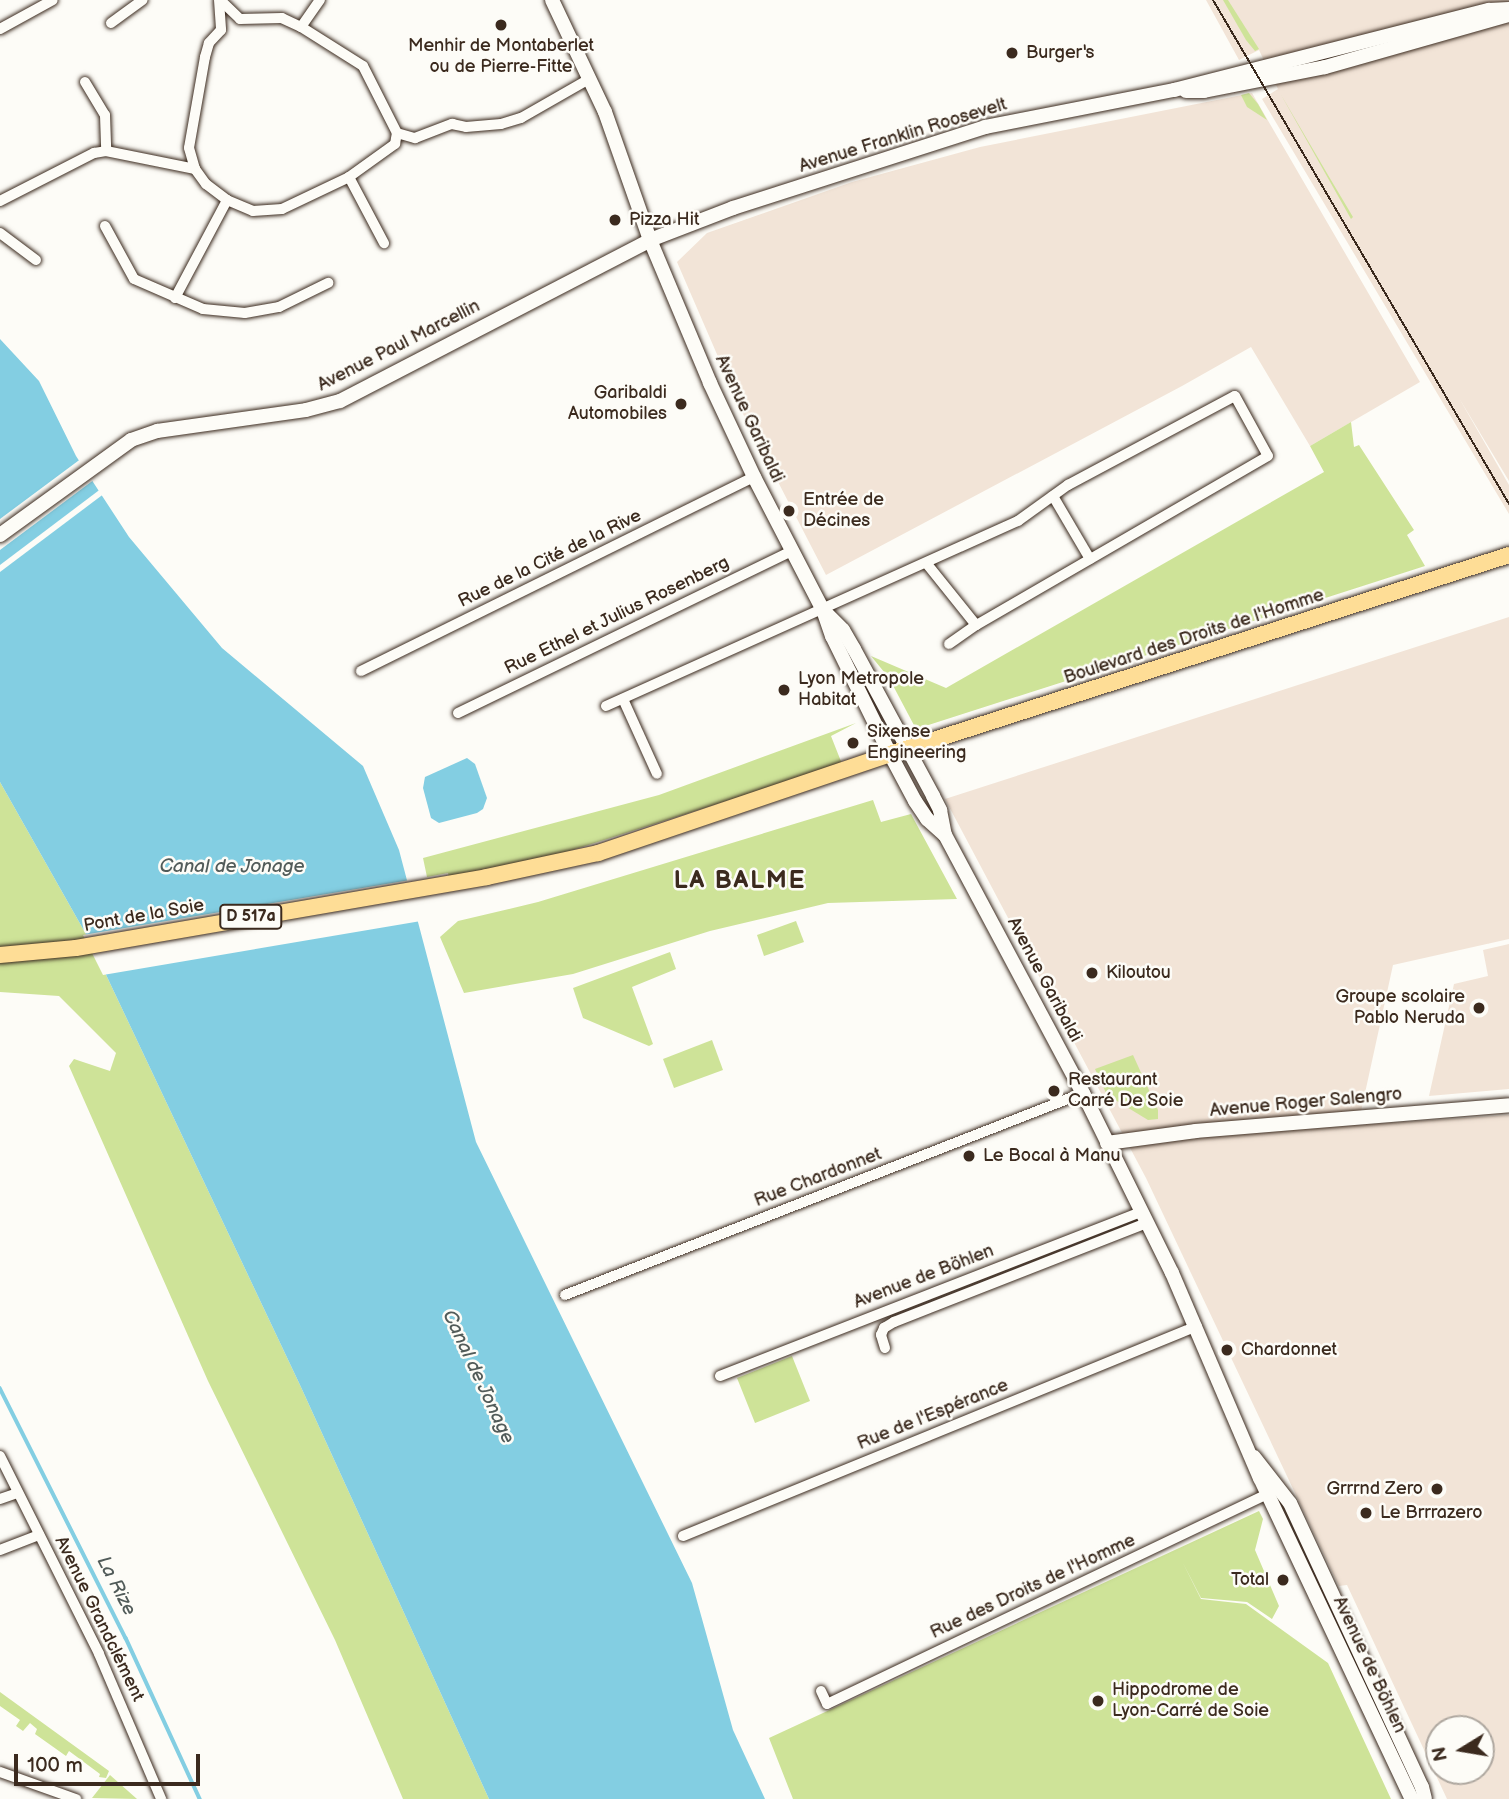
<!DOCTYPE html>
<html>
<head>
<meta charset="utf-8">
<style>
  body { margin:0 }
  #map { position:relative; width:1509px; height:1799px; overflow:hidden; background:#fdfcf7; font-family:"Balsamiq Sans",sans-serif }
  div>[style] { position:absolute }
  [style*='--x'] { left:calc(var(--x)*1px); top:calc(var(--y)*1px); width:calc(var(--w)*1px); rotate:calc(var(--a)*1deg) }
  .built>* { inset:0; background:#f2e4d7 }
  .green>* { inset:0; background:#cee398 }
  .water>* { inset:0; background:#83cee2 }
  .pier>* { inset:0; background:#fdfcf7 }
  .stream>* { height:3.5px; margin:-1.75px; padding:0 1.75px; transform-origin:1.75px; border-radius:1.75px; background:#83cee2 }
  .roads { filter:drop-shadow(0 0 2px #3b2a1e) drop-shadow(0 0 2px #3b2a1e) }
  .street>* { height:10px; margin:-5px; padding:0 5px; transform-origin:5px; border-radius:5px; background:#fdfcf7 }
  .secondary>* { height:14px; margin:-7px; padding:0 7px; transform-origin:7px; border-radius:7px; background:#fdfcf7 }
  .primary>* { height:16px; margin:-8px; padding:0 8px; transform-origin:8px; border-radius:8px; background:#fedd96 }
  .tram>* { height:2px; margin:-1px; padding:0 1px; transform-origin:1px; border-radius:1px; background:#3b2a1e }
  .dots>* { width:19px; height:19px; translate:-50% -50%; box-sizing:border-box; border:4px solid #fdfcf7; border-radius:50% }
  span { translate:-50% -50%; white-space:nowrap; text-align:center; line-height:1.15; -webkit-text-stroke:5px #fdfcf7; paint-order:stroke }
  .shield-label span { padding:2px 5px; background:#fdfcf7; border:2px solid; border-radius:5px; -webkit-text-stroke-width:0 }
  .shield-label { font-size:16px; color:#3b2a1e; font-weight:700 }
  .poi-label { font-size:18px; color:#3b2a1e }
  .left { translate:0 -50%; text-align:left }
  .right { translate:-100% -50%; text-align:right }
  .street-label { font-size:18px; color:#3b2a1e }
  .water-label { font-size:19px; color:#515b59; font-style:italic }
  .district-label { font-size:24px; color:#3b2a1e; font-weight:700; letter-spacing:2px }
  .north { position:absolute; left:1425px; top:1715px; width:70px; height:70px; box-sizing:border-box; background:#fdfcf7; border:2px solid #afa8a0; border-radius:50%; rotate:259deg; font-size:19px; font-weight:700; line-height:28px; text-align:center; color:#3b2a1e }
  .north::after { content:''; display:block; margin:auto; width:24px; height:32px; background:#3b2a1e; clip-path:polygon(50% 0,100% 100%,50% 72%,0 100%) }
  .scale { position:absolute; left:14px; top:1754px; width:186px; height:32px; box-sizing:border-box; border:4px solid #3b2a1e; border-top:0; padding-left:9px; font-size:21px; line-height:24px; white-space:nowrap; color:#3b2a1e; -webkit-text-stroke:5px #fdfcf7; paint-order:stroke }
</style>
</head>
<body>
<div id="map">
  <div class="built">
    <i style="clip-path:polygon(1206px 0,1509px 0,1509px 481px,1459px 398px,1509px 485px,1509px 514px,1262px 99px,1278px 89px,1259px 50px,1239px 60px)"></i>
    <i style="clip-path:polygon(1252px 93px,1420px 382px,1310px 446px,1251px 347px,1182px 386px,826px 575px,742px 412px,677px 262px,707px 233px,852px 182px,980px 147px)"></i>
    <i style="clip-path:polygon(evenodd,1509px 617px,1509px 939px,1393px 965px,1358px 1125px,1509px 1115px,1509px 1799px,1447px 1799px,1347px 1585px,1339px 1586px,1146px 1178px,945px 799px,1509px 617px,1439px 1729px,1481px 1729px,1481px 1771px,1439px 1771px,1439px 1729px)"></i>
    <i style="clip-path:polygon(1509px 944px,1509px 1089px,1429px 1096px,1454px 984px,1488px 976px,1483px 950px)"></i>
  </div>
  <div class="green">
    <i style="clip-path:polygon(1223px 0,1228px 0,1259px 49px,1255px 51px,1246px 40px)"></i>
    <i style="clip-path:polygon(1249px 93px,1258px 104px,1267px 120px,1247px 107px,1241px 95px)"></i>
    <i style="clip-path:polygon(1280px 93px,1328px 175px,1353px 217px,1351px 219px)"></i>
    <i style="clip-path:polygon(1351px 422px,1354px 447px,1359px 445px,1414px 530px,1407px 535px,1425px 566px,916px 729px,889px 678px,871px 656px,946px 688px,1324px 472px,1310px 446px)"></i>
    <i style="clip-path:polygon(856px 723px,831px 736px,842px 764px,557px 855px,449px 878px,448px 873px,427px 877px,423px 858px,659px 795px)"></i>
    <i style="clip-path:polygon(0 782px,91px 943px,300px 1385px,489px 1799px,403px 1799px,335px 1640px,208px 1381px,69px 1066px,74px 1059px,110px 1071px,116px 1053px,59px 996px,0 992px)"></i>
    <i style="clip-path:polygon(873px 800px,881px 822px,911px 814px,957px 899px,828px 903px,710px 931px,573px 974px,464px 993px,440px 937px,458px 921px,538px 902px)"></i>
    <i style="clip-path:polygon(796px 921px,804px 942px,764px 956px,757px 935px)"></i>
    <i style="clip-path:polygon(670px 952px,676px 969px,632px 987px,653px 1044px,649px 1046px,583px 1018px,573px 988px)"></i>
    <i style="clip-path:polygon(712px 1040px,723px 1070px,674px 1088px,663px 1059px)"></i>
    <i style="clip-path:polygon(1133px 1055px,1158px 1110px,1158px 1119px,1148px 1120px,1107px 1095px,1095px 1069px)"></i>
    <i style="clip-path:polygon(792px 1356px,810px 1401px,755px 1423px,737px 1378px)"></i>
    <i style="clip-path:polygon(1259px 1511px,1263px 1519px,1255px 1550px,1279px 1606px,1272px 1619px,1247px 1602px,1201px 1598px,1183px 1563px,1201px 1599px,1246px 1604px,1328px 1663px,1391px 1799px,793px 1799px,769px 1738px)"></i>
    <i style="clip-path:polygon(0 1692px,109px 1771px,106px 1778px,99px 1777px,100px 1774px,69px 1751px,66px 1756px,35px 1734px,37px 1729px,30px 1723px,23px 1731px,16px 1726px,20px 1720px,0 1706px)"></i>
    <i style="clip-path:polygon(110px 1775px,137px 1799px,92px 1798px)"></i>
  </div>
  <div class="water">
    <i style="clip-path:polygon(0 339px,39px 381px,76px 456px,129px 537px,222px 648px,363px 766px,399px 850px,476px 1142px,692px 1583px,733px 1730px,765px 1799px,489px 1799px,300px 1385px,91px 943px,0 782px)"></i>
    <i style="clip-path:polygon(467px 758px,475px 764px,487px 798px,483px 809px,477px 813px,439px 823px,431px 818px,423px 788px,425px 777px)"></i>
  </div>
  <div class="pier">
    <i style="clip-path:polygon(82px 458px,95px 479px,0 550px,0 519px)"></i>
    <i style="clip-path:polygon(102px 488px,105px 493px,0 572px,0 565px)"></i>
    <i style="clip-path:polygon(410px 880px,421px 921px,103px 975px,83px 935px)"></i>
  </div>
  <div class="stream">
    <i style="--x:0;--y:1388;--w:280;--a:63.3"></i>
    <i style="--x:126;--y:1638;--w:177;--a:65.3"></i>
  </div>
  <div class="roads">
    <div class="street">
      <i style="--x:219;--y:0;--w:30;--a:86"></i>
      <i style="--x:221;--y:30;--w:18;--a:133"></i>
      <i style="--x:209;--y:43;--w:15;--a:106"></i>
      <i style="--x:205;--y:57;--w:92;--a:100"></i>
      <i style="--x:189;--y:148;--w:22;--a:74"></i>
      <i style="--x:195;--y:169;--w:19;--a:54"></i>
      <i style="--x:206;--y:184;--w:26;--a:37"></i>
      <i style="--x:227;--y:200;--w:28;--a:23"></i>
      <i style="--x:253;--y:211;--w:29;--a:-4"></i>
      <i style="--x:282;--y:209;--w:74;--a:-25.5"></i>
      <i style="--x:349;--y:177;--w:57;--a:-35.7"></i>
      <i style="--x:395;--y:144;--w:11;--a:-80"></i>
      <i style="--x:397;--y:133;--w:75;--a:-116.9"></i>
      <i style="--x:363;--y:66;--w:73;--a:-147.8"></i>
      <i style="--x:301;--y:27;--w:21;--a:-155"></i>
      <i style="--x:282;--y:18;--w:42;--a:178.6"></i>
      <i style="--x:240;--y:19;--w:28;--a:-136"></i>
      <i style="--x:111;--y:23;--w:39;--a:-36"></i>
      <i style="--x:301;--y:27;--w:33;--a:-55"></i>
      <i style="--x:0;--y:29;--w:60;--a:-28.7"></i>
      <i style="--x:85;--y:82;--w:39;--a:59"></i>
      <i style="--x:105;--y:115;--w:36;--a:88"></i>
      <i style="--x:397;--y:133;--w:19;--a:16"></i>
      <i style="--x:415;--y:138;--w:40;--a:-21"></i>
      <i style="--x:452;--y:124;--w:14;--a:12"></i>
      <i style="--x:466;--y:127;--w:35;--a:-5"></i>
      <i style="--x:501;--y:124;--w:21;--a:-17"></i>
      <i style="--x:521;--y:118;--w:78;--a:-29.8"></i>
      <i style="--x:349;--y:177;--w:75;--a:62.1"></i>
      <i style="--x:0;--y:201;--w:106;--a:-27.1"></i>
      <i style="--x:94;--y:153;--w:12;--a:-9"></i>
      <i style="--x:106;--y:151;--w:91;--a:11.4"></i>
      <i style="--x:105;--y:226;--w:60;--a:61.3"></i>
      <i style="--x:134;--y:279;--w:75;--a:23.5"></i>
      <i style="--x:203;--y:309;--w:42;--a:5.4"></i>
      <i style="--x:245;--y:313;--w:35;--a:-10"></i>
      <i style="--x:279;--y:307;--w:55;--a:-26.1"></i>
      <i style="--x:0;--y:233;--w:45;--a:36.9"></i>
      <i style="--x:175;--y:298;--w:111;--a:-62"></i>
      <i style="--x:1053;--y:496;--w:73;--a:59.6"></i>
      <i style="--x:949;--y:644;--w:33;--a:-35"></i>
      <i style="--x:361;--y:671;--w:438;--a:-26.3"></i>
      <i style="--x:623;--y:699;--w:82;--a:65.6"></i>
      <i style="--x:606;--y:706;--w:452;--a:-24.2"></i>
      <i style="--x:1018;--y:521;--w:62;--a:-35.8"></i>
      <i style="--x:1068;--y:485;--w:189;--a:-28.1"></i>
      <i style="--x:1235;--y:396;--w:68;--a:61.2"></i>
      <i style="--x:1268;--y:456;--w:337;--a:149.9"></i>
      <i style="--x:976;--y:625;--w:78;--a:-128.8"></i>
      <i style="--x:458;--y:713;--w:371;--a:-25.9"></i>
      <i style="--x:565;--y:1295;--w:556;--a:-21.3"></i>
      <i style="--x:885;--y:1348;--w:14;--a:-107"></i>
      <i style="--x:881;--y:1335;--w:8;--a:-67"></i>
      <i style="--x:884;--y:1328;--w:12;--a:-31"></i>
      <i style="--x:894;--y:1322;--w:272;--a:-21.4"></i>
      <i style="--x:720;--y:1376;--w:452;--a:-21.3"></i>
      <i style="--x:0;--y:1456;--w:221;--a:63.4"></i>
      <i style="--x:99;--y:1654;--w:158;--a:66.8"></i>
      <i style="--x:0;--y:1499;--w:18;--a:-19"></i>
      <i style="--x:683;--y:1536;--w:555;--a:-22.22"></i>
      <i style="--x:0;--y:1550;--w:42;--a:-21"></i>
      <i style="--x:821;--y:1691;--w:14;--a:65"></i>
      <i style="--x:827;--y:1704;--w:488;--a:-25.5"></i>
      <i style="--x:0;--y:1772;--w:81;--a:19.6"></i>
    </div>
    <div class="secondary">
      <i style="--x:552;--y:0;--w:124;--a:64.7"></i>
      <i style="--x:605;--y:112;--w:136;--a:70.6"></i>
      <i style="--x:650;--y:240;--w:155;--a:67.2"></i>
      <i style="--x:710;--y:383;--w:104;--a:64.9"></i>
      <i style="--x:754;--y:477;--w:150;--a:62.6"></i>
      <i style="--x:823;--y:610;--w:28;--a:71"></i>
      <i style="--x:832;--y:636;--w:131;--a:63.8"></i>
      <i style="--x:890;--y:754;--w:53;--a:62"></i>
      <i style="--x:915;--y:801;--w:22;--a:56"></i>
      <i style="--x:927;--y:819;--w:24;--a:42"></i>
      <i style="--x:1186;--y:91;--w:18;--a:0"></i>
      <i style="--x:1204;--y:91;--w:123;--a:-11.2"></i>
      <i style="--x:1325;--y:67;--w:191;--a:-15.8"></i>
      <i style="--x:0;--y:535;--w:162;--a:-35.9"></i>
      <i style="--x:131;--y:440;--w:28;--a:-19"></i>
      <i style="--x:157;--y:431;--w:150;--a:-8"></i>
      <i style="--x:306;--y:410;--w:35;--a:-15"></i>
      <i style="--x:340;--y:401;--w:349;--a:-27.4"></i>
      <i style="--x:650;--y:240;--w:89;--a:-21.1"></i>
      <i style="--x:733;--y:208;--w:265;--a:-17.8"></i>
      <i style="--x:985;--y:127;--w:193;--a:-11.1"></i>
      <i style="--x:1174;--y:90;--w:325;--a:-14.3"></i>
      <i style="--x:1489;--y:10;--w:20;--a:-3"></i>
      <i style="--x:823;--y:610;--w:28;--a:45"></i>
      <i style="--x:843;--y:630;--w:22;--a:60"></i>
      <i style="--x:854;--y:649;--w:167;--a:61.7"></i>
      <i style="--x:933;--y:796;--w:16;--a:63"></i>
      <i style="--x:940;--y:810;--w:25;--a:79"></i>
      <i style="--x:945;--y:835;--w:293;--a:61.9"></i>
      <i style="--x:1083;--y:1093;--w:201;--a:63.7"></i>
      <i style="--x:1172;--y:1273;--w:223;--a:66.8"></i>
      <i style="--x:1260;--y:1478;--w:355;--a:64.7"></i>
      <i style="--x:1107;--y:1143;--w:90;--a:-7.7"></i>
      <i style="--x:1196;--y:1131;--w:314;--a:-4.7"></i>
      <i style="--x:1254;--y:1457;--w:58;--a:52"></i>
      <i style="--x:1290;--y:1503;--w:313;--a:65.1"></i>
      <i style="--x:1422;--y:1787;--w:12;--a:76"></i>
    </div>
    <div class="primary">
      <i style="--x:0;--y:955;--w:76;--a:-5.3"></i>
      <i style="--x:76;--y:948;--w:417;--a:-9.8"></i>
      <i style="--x:487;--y:877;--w:114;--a:-12.2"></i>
      <i style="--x:598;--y:853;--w:308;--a:-18.7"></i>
      <i style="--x:890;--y:754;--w:650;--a:-17.82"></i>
    </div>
  </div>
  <div class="tram">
    <i style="--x:1213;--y:0;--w:584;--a:59.57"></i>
  </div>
  <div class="dots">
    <i style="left:501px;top:25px;background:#3b2a1e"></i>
    <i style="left:1012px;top:53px;background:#3b2a1e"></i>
    <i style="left:615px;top:220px;background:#3b2a1e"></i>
    <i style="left:681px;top:404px;background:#3b2a1e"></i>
    <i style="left:789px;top:511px;background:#3b2a1e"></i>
    <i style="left:784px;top:690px;background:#3b2a1e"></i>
    <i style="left:853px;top:743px;background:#3b2a1e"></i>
    <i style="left:1092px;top:973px;background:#3b2a1e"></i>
    <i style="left:1479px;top:1008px;background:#3b2a1e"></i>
    <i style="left:1054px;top:1091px;background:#3b2a1e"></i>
    <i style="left:969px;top:1156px;background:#3b2a1e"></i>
    <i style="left:1227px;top:1350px;background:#3b2a1e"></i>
    <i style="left:1437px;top:1489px;background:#3b2a1e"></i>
    <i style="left:1366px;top:1513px;background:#3b2a1e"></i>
    <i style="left:1283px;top:1580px;background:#3b2a1e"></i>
    <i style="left:1098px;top:1701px;background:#3b2a1e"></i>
  </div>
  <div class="shield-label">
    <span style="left:251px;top:917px">D 517a</span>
  </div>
  <div class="poi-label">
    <span style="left:501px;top:57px">Menhir de Montaberlet<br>ou de Pierre-Fitte</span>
    <span class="left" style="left:1026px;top:53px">Burger's</span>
    <span class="left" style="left:629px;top:220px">Pizza Hit</span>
    <span class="right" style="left:667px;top:404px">Garibaldi<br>Automobiles</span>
    <span class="left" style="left:803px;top:511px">Entrée de<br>Décines</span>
    <span class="left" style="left:798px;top:690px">Lyon Metropole<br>Habitat</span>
    <span class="left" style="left:867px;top:743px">Sixense<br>Engineering</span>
    <span class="left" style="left:1106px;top:973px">Kiloutou</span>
    <span class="right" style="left:1465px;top:1008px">Groupe scolaire<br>Pablo Neruda</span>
    <span class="left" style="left:1068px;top:1091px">Restaurant<br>Carré De Soie</span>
    <span class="left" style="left:983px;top:1156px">Le Bocal à Manu</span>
    <span class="left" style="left:1241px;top:1350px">Chardonnet</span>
    <span class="right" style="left:1423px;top:1489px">Grrrnd Zero</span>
    <span class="left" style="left:1380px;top:1513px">Le Brrrazero</span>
    <span class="right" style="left:1269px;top:1580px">Total</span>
    <span class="left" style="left:1112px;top:1701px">Hippodrome de<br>Lyon-Carré de Soie</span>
  </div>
  <div class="street-label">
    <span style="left:903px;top:136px;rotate:-17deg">Avenue Franklin Roosevelt</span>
    <span style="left:399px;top:346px;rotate:-27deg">Avenue Paul Marcellin</span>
    <span style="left:749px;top:419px;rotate:65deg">Avenue Garibaldi</span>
    <span style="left:550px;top:559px;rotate:-26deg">Rue de la Cité de la Rive</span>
    <span style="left:617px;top:616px;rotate:-26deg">Rue Ethel et Julius Rosenberg</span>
    <span style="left:1194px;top:637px;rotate:-18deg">Boulevard des Droits de l'Homme</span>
    <span style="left:144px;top:916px;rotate:-10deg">Pont de la Soie</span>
    <span style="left:1044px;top:980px;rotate:62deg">Avenue Garibaldi</span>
    <span style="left:1306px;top:1103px;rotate:-5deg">Avenue Roger Salengro</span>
    <span style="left:818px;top:1178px;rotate:-21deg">Rue Chardonnet</span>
    <span style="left:924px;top:1277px;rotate:-21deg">Avenue de Böhlen</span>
    <span style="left:933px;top:1415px;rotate:-22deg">Rue de l'Espérance</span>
    <span style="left:1033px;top:1587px;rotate:-25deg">Rue des Droits de l'Homme</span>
    <span style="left:99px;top:1619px;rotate:64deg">Avenue Grandclément</span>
    <span style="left:1369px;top:1665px;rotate:65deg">Avenue de Böhlen</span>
  </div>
  <div class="water-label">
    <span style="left:232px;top:867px">Canal de Jonage</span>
    <span style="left:478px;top:1377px;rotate:65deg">Canal de Jonage</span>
    <span style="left:116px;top:1586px;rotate:63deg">La Rize</span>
  </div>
  <div class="district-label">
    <span style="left:740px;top:881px">LA BALME</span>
  </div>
  <div class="north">N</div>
  <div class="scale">100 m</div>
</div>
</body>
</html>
